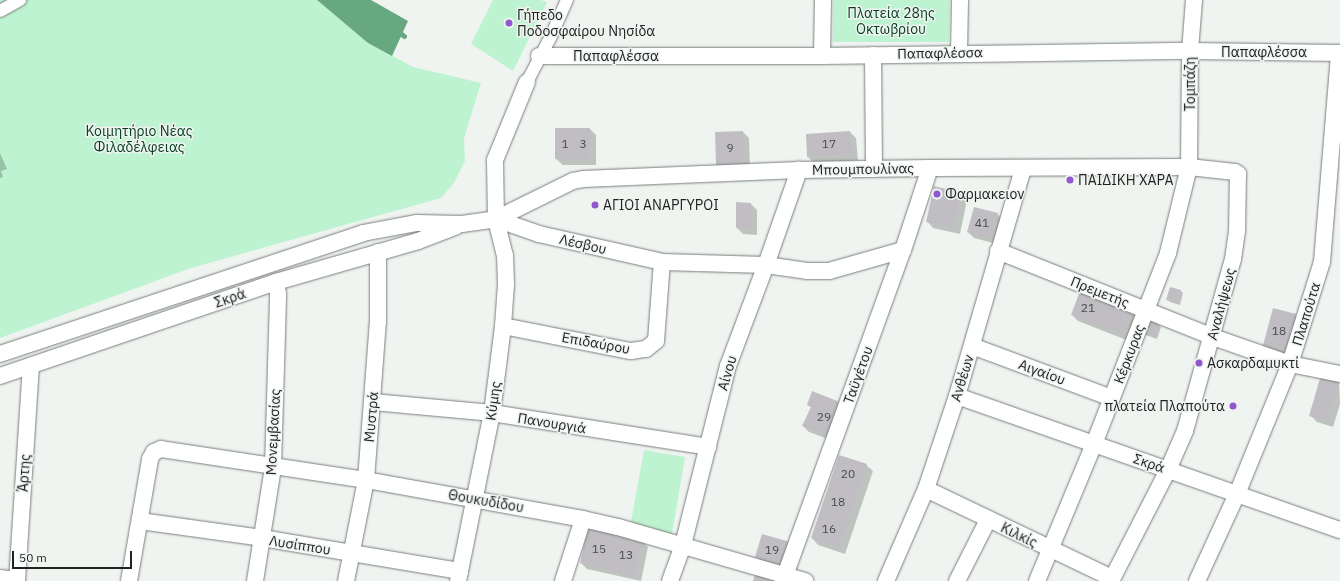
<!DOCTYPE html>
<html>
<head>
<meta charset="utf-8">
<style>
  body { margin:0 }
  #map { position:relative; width:1340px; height:581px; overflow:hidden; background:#eff4f1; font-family:"IBM Plex Sans",sans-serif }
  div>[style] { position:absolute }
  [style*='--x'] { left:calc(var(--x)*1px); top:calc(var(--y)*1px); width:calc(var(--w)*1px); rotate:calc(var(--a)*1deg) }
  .green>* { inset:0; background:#bdf3d0 }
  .water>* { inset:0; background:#68a881 }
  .shadow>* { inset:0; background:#0003 }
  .stream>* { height:5px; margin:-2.5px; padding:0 2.5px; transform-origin:2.5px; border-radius:2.5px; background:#68a881 }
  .building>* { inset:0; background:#c0bec3 }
  .roads { filter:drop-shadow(0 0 1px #797e7b) drop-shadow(0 0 1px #797e7b) }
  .pedestrian>* { height:12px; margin:-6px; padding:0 6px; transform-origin:6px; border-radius:6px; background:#fff }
  .minor>* { height:16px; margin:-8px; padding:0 8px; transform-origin:8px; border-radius:8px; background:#fff }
  .dots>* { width:11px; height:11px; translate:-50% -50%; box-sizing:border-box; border:2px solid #eff4f1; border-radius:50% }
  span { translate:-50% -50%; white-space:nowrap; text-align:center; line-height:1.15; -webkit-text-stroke:3px #eff4f1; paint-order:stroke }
  .number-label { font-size:12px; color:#494a4a }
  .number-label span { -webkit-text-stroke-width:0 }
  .park-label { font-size:14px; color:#053b21 }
  .poi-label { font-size:14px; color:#212321 }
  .left { translate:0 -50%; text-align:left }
  .right { translate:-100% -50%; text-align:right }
  .street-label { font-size:14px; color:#212321 }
  .scale { position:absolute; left:12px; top:551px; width:120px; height:18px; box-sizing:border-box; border:2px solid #212321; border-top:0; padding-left:5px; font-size:12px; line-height:14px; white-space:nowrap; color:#212321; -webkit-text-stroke:3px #eff4f1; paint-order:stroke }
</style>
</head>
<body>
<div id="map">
  <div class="green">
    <i style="clip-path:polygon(0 0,317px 0,368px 43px,413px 67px,481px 83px,464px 138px,465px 161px,454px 183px,441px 198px,191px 268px,0 338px)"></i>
    <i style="clip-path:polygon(493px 0,541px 0,547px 2px,513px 71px,471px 44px)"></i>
    <i style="clip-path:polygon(833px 0,950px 0,949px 42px,833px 42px)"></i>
    <i style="clip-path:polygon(644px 450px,685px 457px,672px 534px,630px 527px)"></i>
  </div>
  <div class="water">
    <i style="clip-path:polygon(317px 0,371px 0,408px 21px,392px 56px,368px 43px)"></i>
  </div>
  <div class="shadow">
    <i style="clip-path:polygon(590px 129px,596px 135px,596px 165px,563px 165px,556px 159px)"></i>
    <i style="clip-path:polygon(743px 132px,749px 138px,750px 170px,724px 170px,717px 164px)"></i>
    <i style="clip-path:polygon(850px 132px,856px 138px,858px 160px,814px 163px,808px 157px)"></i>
    <i style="clip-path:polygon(0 153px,7px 169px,1px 171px,3px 177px,0 178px)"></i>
    <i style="clip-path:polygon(961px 194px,967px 200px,960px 234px,933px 228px,927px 221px)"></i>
    <i style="clip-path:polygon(751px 204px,757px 210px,757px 235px,743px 234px,737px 228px)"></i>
    <i style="clip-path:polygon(997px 214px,1003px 220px,997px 244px,974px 238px,968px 232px)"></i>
    <i style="clip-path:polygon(1180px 290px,1183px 293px,1180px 305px,1170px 302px,1167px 299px)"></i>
    <i style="clip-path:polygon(1132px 312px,1138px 318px,1129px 341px,1078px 321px,1072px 315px)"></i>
    <i style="clip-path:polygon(1295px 315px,1302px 321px,1291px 361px,1263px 349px)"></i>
    <i style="clip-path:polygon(1158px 324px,1161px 327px,1157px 339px,1143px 334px)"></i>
    <i style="clip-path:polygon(1339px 381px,1340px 404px,1333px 427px,1317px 422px,1310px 415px)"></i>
    <i style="clip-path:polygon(813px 393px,839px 443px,809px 432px,803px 426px,812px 408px,808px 405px)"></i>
    <i style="clip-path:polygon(866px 465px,873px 471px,845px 554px,818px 545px,812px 538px)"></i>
    <i style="clip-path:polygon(642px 541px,648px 547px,641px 581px,587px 569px,581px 563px)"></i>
    <i style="clip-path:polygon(789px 543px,789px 571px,762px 563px,756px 557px)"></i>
  </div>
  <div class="stream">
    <i style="--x:396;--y:30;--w:10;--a:37"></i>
  </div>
  <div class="building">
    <i style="clip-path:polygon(555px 128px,590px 128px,590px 159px,555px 159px)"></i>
    <i style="clip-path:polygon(743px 131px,744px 164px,716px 165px,715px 132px)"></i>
    <i style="clip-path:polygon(850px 131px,852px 154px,807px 157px,806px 134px)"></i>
    <i style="clip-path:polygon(934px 186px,962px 193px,953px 228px,926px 222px)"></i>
    <i style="clip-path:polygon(736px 202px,751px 203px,751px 229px,736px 228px)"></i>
    <i style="clip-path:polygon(974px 207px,998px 213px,991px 239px,967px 232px)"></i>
    <i style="clip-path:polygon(1170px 287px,1181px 290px,1177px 303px,1166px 300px)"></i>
    <i style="clip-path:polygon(1080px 291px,1132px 311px,1123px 335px,1071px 315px)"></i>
    <i style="clip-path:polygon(1273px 308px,1296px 314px,1285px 355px,1262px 349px)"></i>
    <i style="clip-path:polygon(1144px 318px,1159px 323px,1154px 337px,1139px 331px)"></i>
    <i style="clip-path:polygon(1321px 375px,1339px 381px,1327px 421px,1309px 416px)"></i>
    <i style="clip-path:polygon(812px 391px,845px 404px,833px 438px,802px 426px,811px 407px,807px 405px)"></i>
    <i style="clip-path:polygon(839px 455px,867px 464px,839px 548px,811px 538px)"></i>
    <i style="clip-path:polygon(588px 527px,642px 540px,634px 576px,580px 563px)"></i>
    <i style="clip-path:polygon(762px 534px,790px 542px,783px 566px,755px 557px)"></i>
    <i style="clip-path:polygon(756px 571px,776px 581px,753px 581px)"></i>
  </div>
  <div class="roads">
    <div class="pedestrian">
      <i style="--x:0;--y:11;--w:23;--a:-29"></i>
      <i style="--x:527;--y:82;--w:52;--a:-62.4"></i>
      <i style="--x:551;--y:36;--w:39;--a:-66"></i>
    </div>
    <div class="minor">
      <i style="--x:959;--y:53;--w:53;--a:-88.9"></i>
      <i style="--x:873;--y:55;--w:114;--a:89.5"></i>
      <i style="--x:539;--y:56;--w:283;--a:0"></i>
      <i style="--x:822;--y:56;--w:368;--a:-0.8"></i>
      <i style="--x:1190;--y:51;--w:150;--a:0.8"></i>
      <i style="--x:822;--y:56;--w:56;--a:-89"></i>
      <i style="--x:496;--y:219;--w:46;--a:19.2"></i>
      <i style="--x:539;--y:234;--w:126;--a:12.8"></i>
      <i style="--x:662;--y:262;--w:104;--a:1.7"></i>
      <i style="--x:766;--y:265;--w:41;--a:8.3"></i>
      <i style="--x:807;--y:271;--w:22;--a:0"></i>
      <i style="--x:829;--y:271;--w:77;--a:-15.8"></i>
      <i style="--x:998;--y:251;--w:232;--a:21.8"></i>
      <i style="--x:1213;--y:337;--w:82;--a:19.3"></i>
      <i style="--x:1290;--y:364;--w:51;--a:11.3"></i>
      <i style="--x:503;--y:326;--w:130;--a:11.1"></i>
      <i style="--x:631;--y:351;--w:15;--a:-8"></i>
      <i style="--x:646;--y:349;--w:13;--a:-39"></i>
      <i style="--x:656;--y:341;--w:79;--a:-85.7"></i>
      <i style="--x:972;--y:346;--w:149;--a:20.4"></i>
      <i style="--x:0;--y:354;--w:383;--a:-18.4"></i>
      <i style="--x:363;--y:233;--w:55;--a:-10.5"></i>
      <i style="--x:417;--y:223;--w:45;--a:1.3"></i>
      <i style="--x:462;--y:224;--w:34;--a:-8"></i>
      <i style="--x:496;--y:219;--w:86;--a:-26.3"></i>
      <i style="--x:573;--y:181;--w:10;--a:-11"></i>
      <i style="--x:583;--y:179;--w:216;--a:-2.4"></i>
      <i style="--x:799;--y:170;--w:131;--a:-0.9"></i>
      <i style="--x:930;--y:168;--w:259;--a:-0.2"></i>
      <i style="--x:1189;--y:167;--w:46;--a:6.2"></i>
      <i style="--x:1235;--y:172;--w:4;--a:34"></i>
      <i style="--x:1238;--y:174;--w:57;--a:91"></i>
      <i style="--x:1237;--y:231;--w:28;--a:98"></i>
      <i style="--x:1233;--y:259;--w:179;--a:105.6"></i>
      <i style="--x:1185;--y:431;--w:43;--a:113.6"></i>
      <i style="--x:1168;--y:470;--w:125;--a:117.2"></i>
      <i style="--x:0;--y:376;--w:292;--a:-18.8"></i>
      <i style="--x:276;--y:282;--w:148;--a:-16.1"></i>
      <i style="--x:418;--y:241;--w:40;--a:-21"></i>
      <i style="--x:957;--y:396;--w:406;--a:19.3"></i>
      <i style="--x:373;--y:402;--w:120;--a:5.3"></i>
      <i style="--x:492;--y:413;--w:219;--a:8.9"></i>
      <i style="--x:926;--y:489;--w:206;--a:25.6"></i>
      <i style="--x:140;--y:521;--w:123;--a:7.9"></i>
      <i style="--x:262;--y:538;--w:201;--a:9.5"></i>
      <i style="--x:0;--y:578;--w:17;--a:7"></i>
      <i style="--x:17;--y:581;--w:216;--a:-86.3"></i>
      <i style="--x:129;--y:581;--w:124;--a:-80.2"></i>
      <i style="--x:150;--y:459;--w:8;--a:-60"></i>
      <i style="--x:154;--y:452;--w:8;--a:-23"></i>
      <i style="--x:161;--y:449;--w:207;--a:8.6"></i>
      <i style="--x:366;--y:480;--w:220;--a:10.2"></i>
      <i style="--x:583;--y:519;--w:36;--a:13"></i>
      <i style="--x:618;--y:527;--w:195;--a:16.1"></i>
      <i style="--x:255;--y:581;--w:115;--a:-81"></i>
      <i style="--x:273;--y:467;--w:173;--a:-88.3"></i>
      <i style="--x:278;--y:294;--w:12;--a:-99"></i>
      <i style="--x:346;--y:581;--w:103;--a:-78.8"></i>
      <i style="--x:366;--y:480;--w:158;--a:-85.7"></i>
      <i style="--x:378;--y:322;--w:70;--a:-90"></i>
      <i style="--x:458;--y:581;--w:171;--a:-78.6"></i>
      <i style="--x:492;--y:413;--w:88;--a:-82.8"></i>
      <i style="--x:503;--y:326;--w:42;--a:-85.9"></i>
      <i style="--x:506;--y:284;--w:28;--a:-92"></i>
      <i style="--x:505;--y:256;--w:38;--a:-104"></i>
      <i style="--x:496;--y:219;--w:59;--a:-91"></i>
      <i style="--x:495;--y:160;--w:84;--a:-67.7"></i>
      <i style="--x:563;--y:581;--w:65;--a:-72.1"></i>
      <i style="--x:670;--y:581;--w:38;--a:-70"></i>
      <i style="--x:683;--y:545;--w:185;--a:-75.9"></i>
      <i style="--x:728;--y:366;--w:108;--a:-69.4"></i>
      <i style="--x:766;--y:265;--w:101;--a:-70.8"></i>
      <i style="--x:783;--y:581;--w:352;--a:-70.1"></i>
      <i style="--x:903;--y:250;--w:86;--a:-71.8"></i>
      <i style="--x:886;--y:581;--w:100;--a:-66.5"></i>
      <i style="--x:926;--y:489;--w:98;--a:-71.6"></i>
      <i style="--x:957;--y:396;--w:236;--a:-73.8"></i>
      <i style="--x:957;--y:581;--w:68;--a:-63.1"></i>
      <i style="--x:1037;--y:581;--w:148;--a:-67.4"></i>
      <i style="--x:1094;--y:444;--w:205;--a:-68.8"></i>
      <i style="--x:1168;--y:253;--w:89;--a:-76.3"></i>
      <i style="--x:1189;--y:167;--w:116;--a:-89.5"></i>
      <i style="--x:1190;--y:51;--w:51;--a:-85.5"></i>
      <i style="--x:1197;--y:581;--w:96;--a:-65.3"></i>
      <i style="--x:1237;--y:494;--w:140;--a:-67.8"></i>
      <i style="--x:1290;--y:364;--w:107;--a:-72.6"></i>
      <i style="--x:1322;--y:262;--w:210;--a:-85.3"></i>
    </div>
  </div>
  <div class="dots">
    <i style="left:509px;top:23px;background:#9057ce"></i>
    <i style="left:1070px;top:180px;background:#9057ce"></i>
    <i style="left:937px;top:194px;background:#9057ce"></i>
    <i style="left:595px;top:205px;background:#9057ce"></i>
    <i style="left:1199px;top:363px;background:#9057ce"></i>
    <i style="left:1233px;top:406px;background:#9057ce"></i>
  </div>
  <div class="number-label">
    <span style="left:565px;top:144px">1</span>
    <span style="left:583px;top:144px">3</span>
    <span style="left:829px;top:144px">17</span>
    <span style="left:730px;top:148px">9</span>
    <span style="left:982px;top:223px">41</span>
    <span style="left:1088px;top:308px">21</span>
    <span style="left:1279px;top:331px">18</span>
    <span style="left:824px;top:417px">29</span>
    <span style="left:848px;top:474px">20</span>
    <span style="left:838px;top:502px">18</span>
    <span style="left:829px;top:529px">16</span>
    <span style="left:599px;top:549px">15</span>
    <span style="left:772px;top:550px">19</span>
    <span style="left:626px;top:555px">13</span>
  </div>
  <div class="park-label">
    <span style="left:891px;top:21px">Πλατεία 28ης<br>Οκτωβρίου</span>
    <span style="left:139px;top:139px">Κοιμητήριο Νέας<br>Φιλαδέλφειας</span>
  </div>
  <div class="poi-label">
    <span class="left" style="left:517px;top:23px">Γήπεδο<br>Ποδοσφαίρου Νησίδα</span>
    <span class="left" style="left:1078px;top:180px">ΠΑΙΔΙΚΗ ΧΑΡΑ</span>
    <span class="left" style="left:945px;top:194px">Φαρμακειον</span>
    <span class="left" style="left:603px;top:205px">ΑΓΙΟΙ ΑΝΑΡΓΥΡΟΙ</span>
    <span class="left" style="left:1207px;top:363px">Ασκαρδαμυκτί</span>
    <span class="right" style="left:1225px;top:406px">πλατεία Πλαπούτα</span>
  </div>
  <div class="street-label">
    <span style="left:1264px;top:52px">Παπαφλέσσα</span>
    <span style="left:940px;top:53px;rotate:-1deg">Παπαφλέσσα</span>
    <span style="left:616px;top:56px">Παπαφλέσσα</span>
    <span style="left:1190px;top:84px;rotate:-90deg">Τομπάζη</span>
    <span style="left:863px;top:169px;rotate:-1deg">Μπουμπουλίνας</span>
    <span style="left:583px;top:244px;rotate:13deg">Λέσβου</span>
    <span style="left:1100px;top:292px;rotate:22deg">Πρεμετής</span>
    <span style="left:230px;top:298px;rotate:-19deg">Σκρά</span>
    <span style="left:1221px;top:304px;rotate:-75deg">Αναλήψεως</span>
    <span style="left:1306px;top:314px;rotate:-73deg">Πλαπούτα</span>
    <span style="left:596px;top:343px;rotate:10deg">Επιδαύρου</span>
    <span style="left:1129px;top:354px;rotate:-69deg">Κέρκυρας</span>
    <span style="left:1042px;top:372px;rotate:20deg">Αιγαίου</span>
    <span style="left:727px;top:373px;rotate:-74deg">Αίνου</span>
    <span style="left:858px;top:375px;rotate:-70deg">Ταϋγέτου</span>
    <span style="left:962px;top:378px;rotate:-73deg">Ανθέων</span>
    <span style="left:493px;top:401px;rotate:-82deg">Κύμης</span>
    <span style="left:371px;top:417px;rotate:-85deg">Μυστρά</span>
    <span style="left:552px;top:423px;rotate:9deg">Πανουργιά</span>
    <span style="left:273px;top:432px;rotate:-87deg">Μονεμβασίας</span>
    <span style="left:1149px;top:463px;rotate:19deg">Σκρά</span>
    <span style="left:24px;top:473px;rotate:-86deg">Άρτης</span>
    <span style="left:486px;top:501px;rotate:10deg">Θουκυδίδου</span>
    <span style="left:1019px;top:535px;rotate:26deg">Κιλκίς</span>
    <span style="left:300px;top:545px;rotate:9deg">Λυσίππου</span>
  </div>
  <div class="scale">50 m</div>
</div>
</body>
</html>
